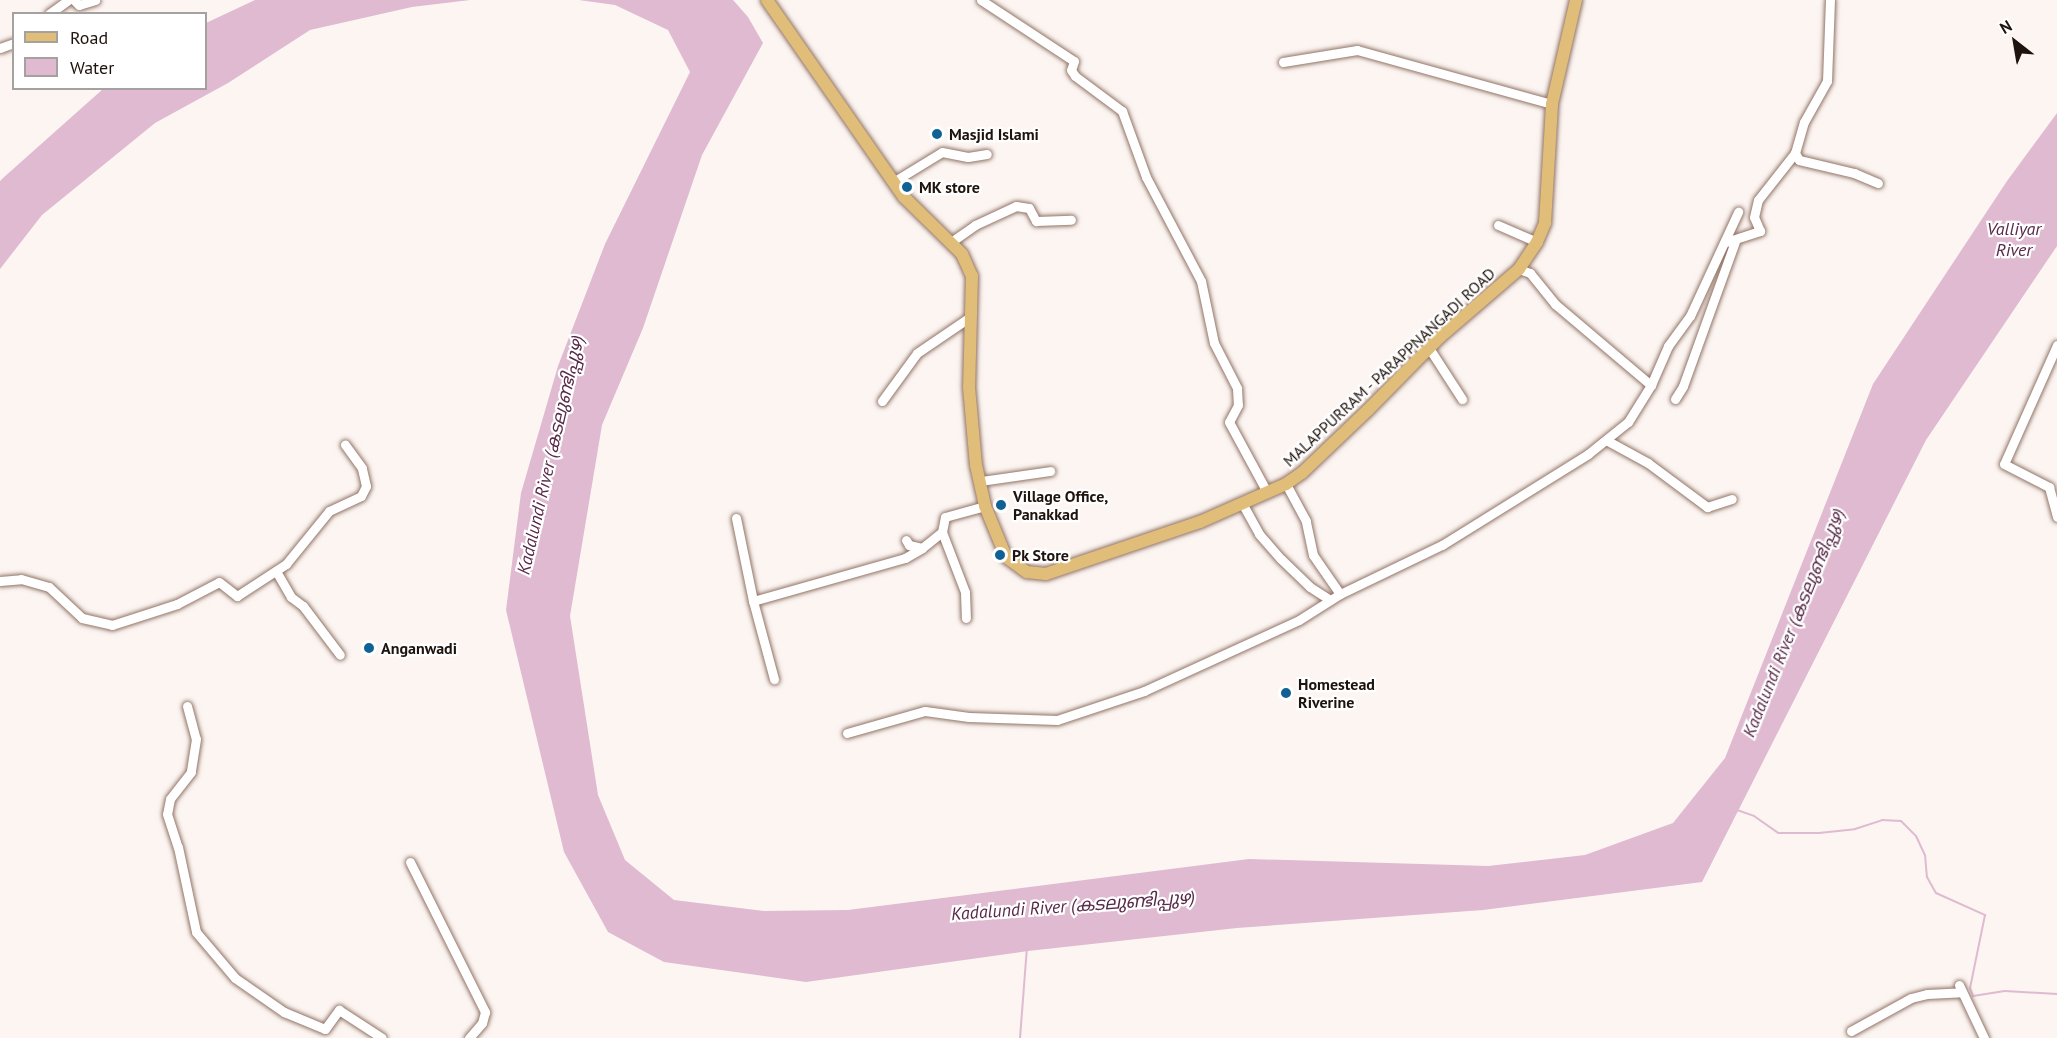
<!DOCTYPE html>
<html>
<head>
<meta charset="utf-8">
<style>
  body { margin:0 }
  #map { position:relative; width:2057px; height:1038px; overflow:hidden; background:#fcf5f2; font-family:"PT Sans","Noto Sans Malayalam",sans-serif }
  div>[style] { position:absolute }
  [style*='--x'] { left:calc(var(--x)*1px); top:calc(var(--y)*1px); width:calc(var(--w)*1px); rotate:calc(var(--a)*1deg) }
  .water>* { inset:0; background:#dfbad1 }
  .stream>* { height:2px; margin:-1px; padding:0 1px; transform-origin:1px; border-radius:1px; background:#dfbad1 }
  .roads { filter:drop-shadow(0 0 2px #927466) drop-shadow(0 0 2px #927466) }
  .minor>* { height:9px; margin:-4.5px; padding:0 4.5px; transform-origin:4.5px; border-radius:4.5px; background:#fff }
  .major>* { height:12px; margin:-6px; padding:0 6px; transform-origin:6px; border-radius:6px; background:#e0bd78 }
  .dots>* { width:16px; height:16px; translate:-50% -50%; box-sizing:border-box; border:3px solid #fff; border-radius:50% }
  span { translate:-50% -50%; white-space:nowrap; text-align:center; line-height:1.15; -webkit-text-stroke:4.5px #fff; paint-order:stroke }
  .poi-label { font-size:16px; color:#1e130d; font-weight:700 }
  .left { translate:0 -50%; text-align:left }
  .street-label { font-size:16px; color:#1e130d }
  .water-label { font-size:18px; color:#582a49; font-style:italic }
  .legend { position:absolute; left:12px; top:12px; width:195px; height:78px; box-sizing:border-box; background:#fff; border:2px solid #a5a19e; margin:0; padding:8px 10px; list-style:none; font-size:18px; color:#1e130d }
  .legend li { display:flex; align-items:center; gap:12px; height:30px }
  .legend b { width:30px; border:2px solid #a5a19e }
  .north { position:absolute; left:1985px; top:12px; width:60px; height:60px; -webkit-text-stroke:4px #fff; paint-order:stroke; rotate:329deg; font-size:16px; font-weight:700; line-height:24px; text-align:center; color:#1e130d }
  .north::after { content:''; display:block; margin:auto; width:21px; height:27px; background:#1e130d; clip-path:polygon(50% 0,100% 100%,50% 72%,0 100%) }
</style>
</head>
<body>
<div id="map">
  <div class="water">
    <i style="clip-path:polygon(255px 0,470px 0,412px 7px,310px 30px,228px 83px,155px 123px,42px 215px,0 269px,0 181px,3px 178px,103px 89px,206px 88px,206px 23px)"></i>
    <i style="clip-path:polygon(579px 0,733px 0,748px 17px,763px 43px,702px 155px,643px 328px,602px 425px,570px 616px,598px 795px,625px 860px,674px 900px,764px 911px,848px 910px,1249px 859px,1488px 866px,1585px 855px,1673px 823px,1725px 758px,1873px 384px,2007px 181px,2057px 113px,2057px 246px,1926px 440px,1702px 882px,1483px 910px,1237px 928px,1028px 951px,806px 982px,664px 962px,608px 932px,564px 852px,506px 610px,521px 493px,558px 366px,605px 244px,690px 72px,668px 30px,615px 5px)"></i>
  </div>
  <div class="stream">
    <i style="--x:1737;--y:810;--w:18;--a:19"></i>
    <i style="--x:1754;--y:816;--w:29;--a:35"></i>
    <i style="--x:1778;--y:833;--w:41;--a:0"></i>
    <i style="--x:1819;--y:833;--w:36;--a:-6"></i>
    <i style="--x:1855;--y:829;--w:28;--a:-18"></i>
    <i style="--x:1882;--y:820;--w:19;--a:3"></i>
    <i style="--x:1901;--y:821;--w:21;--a:45"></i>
    <i style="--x:1916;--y:836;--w:21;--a:65"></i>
    <i style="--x:1925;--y:855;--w:22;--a:85"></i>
    <i style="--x:1927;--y:877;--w:18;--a:61"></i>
    <i style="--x:1936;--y:893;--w:54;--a:24.2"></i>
    <i style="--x:1985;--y:915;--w:75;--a:101.6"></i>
    <i style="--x:1970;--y:988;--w:9;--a:69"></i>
    <i style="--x:1973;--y:996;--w:32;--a:-9"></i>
    <i style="--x:2005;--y:991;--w:52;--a:3.3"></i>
    <i style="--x:1020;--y:1038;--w:90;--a:-85.6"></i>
  </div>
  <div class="roads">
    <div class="minor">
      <i style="--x:74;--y:0;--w:7;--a:45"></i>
      <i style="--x:79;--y:5;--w:17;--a:-17"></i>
      <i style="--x:981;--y:0;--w:111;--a:33.3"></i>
      <i style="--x:1074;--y:61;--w:9;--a:108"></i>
      <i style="--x:1071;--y:70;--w:7;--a:56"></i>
      <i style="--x:1075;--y:76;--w:59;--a:36.7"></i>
      <i style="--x:1122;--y:111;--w:70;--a:70"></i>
      <i style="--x:1146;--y:177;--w:118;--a:62.1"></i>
      <i style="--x:1201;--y:281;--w:63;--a:78.2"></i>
      <i style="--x:1214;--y:343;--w:51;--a:62.9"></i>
      <i style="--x:1237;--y:388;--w:17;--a:87"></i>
      <i style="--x:1238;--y:405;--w:19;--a:118"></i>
      <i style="--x:1229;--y:422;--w:80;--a:61.5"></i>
      <i style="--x:49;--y:14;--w:24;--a:-36"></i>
      <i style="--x:0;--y:48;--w:15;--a:-20"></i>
      <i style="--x:1283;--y:62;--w:75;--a:-9.2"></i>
      <i style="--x:1357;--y:50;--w:202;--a:15.5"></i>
      <i style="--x:1795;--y:153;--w:8;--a:60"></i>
      <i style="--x:1799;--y:160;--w:57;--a:13.3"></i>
      <i style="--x:1854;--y:173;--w:26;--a:23"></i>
      <i style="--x:893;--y:182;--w:57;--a:-31.5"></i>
      <i style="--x:942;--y:152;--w:26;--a:11"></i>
      <i style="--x:968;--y:157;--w:19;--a:-9"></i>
      <i style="--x:1498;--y:225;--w:43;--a:23.6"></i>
      <i style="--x:951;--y:242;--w:29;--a:-35"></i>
      <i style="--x:975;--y:225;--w:45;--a:-24.9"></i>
      <i style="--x:1016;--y:206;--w:13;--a:9"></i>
      <i style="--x:1029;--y:208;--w:15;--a:62"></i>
      <i style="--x:1036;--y:221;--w:35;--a:-2"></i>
      <i style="--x:1726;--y:242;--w:36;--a:-18"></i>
      <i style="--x:1760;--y:231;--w:15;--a:-113"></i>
      <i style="--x:1754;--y:217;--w:17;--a:-77"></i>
      <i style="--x:1758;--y:200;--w:60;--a:-51.8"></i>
      <i style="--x:1795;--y:153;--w:32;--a:-74"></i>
      <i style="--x:1804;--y:122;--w:47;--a:-60.7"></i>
      <i style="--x:1827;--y:81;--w:81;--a:-87.9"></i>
      <i style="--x:1519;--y:269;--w:12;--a:20"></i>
      <i style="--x:1530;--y:273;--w:40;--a:51"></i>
      <i style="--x:1555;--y:304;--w:126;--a:40.2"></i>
      <i style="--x:2057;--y:345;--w:130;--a:114"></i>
      <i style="--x:2004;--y:464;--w:51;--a:27.1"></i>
      <i style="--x:2049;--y:487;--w:31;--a:75"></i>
      <i style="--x:1429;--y:348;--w:61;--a:57.1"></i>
      <i style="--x:1675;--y:399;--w:15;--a:-58"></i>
      <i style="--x:1683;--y:386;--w:156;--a:-70.2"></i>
      <i style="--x:882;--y:401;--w:59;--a:-53.9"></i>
      <i style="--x:917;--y:353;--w:64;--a:-34.2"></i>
      <i style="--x:1606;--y:440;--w:48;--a:28.7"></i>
      <i style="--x:1648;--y:463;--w:74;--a:36.7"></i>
      <i style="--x:1707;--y:507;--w:26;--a:-18"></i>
      <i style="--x:981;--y:481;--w:70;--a:-8.2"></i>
      <i style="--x:1242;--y:503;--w:35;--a:61"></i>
      <i style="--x:1259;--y:534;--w:33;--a:49"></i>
      <i style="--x:1281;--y:559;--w:40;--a:44"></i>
      <i style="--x:1310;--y:587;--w:24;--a:33"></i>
      <i style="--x:736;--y:518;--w:85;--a:78.4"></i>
      <i style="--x:753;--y:601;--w:158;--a:-15.8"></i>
      <i style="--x:905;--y:558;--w:20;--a:-30"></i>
      <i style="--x:942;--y:532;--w:64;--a:69"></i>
      <i style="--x:965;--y:592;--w:26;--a:88"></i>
      <i style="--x:906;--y:540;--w:6;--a:59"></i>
      <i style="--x:909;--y:545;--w:13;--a:13"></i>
      <i style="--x:922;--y:548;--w:26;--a:-39"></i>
      <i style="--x:942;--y:532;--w:15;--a:-79"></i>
      <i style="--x:945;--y:517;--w:41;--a:-15.4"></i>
      <i style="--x:276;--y:571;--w:30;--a:60"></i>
      <i style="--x:291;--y:597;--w:15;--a:37"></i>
      <i style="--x:303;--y:606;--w:61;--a:52.9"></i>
      <i style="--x:0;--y:581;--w:21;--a:-5"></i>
      <i style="--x:21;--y:579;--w:29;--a:16"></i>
      <i style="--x:49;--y:587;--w:45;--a:43.2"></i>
      <i style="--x:82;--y:618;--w:31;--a:13"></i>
      <i style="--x:112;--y:625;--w:68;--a:-17.9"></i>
      <i style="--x:177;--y:604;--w:47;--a:-27.6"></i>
      <i style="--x:219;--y:582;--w:23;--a:38"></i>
      <i style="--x:237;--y:596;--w:59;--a:-33.1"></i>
      <i style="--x:286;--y:564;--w:68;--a:-50.9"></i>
      <i style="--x:329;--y:511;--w:35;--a:-25"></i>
      <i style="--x:361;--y:496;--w:11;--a:-63"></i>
      <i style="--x:366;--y:486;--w:18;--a:-103"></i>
      <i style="--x:362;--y:468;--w:29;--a:-126"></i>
      <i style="--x:1340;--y:594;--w:113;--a:-25.7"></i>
      <i style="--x:1442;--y:545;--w:172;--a:-31.9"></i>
      <i style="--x:1588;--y:454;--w:51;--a:-38.7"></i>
      <i style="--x:1628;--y:422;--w:44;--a:-58.1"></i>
      <i style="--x:1651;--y:385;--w:43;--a:-66.4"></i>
      <i style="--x:1668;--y:346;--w:37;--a:-54"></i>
      <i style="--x:1690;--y:316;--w:115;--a:-65.2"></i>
      <i style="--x:753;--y:601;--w:81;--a:74.9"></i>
      <i style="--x:187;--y:706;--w:34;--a:75"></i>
      <i style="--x:196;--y:739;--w:33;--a:99"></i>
      <i style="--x:191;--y:772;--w:34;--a:128"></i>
      <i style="--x:170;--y:799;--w:15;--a:101"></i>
      <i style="--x:167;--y:814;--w:35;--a:72"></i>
      <i style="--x:178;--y:847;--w:87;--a:78"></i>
      <i style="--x:196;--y:932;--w:60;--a:49.7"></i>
      <i style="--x:235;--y:978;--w:60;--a:34.8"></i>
      <i style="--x:284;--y:1012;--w:44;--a:22.5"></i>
      <i style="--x:325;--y:1029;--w:24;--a:-54"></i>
      <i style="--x:339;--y:1010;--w:51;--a:33.1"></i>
      <i style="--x:847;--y:733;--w:81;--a:-15.8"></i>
      <i style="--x:925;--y:711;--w:44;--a:7.8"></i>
      <i style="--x:969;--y:717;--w:88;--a:2"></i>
      <i style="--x:1057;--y:720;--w:92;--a:-18.4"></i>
      <i style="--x:1144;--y:691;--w:170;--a:-24.6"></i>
      <i style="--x:1299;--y:620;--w:49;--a:-32.4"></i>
      <i style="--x:1340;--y:594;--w:47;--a:-124.7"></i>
      <i style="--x:1313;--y:555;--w:35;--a:-102"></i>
      <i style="--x:1306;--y:521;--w:42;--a:-118.4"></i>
      <i style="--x:410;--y:862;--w:168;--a:63.4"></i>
      <i style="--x:485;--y:1012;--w:11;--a:105"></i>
      <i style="--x:482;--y:1023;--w:20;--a:131"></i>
      <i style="--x:1959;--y:985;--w:59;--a:64.7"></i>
      <i style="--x:1851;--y:1031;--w:68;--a:-28.8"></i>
      <i style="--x:1911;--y:998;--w:16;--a:-14"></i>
      <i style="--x:1927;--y:994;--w:35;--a:-3"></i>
    </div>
    <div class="major">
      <i style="--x:767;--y:0;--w:240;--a:55.2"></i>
      <i style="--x:904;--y:197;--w:81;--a:44.5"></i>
      <i style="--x:962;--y:254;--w:24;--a:66"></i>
      <i style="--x:972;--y:276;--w:111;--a:91.5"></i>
      <i style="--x:969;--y:387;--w:78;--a:84.9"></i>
      <i style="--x:976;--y:465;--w:42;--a:77.6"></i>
      <i style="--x:985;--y:506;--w:55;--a:67.6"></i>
      <i style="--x:1006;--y:557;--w:26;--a:36"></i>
      <i style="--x:1027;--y:572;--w:19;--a:6"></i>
      <i style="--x:1046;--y:574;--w:163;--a:-18.7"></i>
      <i style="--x:1200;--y:522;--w:94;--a:-23.8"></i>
      <i style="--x:1286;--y:484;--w:19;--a:-35"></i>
      <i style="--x:1302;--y:473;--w:91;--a:-43.7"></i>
      <i style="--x:1368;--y:410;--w:103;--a:-45.4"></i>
      <i style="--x:1440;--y:337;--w:104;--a:-40.7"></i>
      <i style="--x:1519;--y:269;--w:32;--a:-56"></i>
      <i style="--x:1537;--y:242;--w:21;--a:-67"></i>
      <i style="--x:1545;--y:223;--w:119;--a:-86.6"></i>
      <i style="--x:1552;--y:104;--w:107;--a:-77"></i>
    </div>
  </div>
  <div class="dots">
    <i style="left:937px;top:134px;background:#116294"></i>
    <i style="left:907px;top:187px;background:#116294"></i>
    <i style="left:1001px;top:505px;background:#116294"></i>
    <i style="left:1000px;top:555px;background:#116294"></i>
    <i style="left:369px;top:648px;background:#116294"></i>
    <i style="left:1286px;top:693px;background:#116294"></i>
  </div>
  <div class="poi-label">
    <span class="left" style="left:949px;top:134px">Masjid Islami</span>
    <span class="left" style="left:919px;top:187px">MK store</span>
    <span class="left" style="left:1013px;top:505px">Village Office,<br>Panakkad</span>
    <span class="left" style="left:1012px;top:555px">Pk Store</span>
    <span class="left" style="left:381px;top:648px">Anganwadi</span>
    <span class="left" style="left:1298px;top:693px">Homestead<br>Riverine</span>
  </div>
  <div class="street-label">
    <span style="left:1389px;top:367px;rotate:-43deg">MALAPPURRAM - PARAPPNANGADI ROAD</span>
  </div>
  <div class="water-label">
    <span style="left:2014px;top:240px">Valliyar<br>River</span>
    <span style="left:551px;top:455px;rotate:-77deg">Kadalundi River (കടലുണ്ടിപ്പുഴ)</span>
    <span style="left:1794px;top:623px;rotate:-68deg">Kadalundi River (കടലുണ്ടിപ്പുഴ)</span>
    <span style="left:1073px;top:906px;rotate:-4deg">Kadalundi River (കടലുണ്ടിപ്പുഴ)</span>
  </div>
  <ul class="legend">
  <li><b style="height:8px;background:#e0bd78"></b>Road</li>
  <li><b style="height:16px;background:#dfbad1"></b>Water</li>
  </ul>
  <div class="north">N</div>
</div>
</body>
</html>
